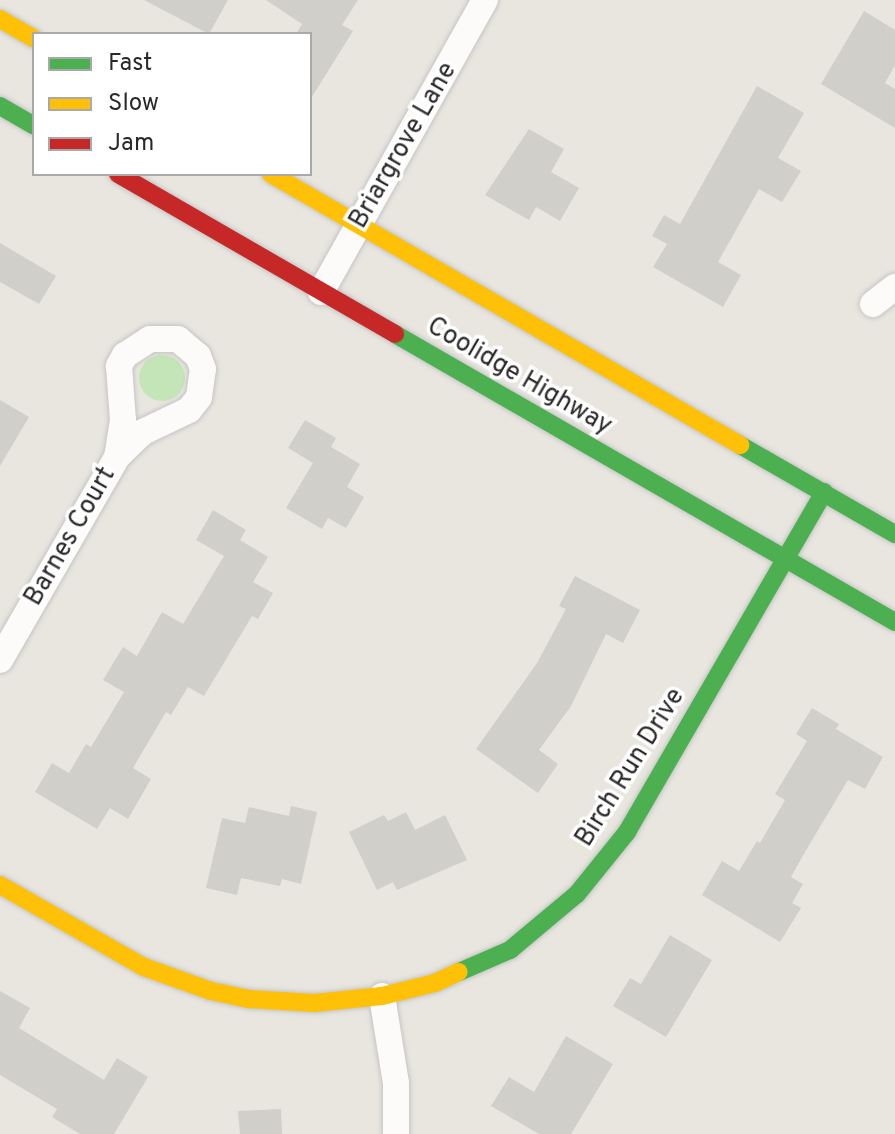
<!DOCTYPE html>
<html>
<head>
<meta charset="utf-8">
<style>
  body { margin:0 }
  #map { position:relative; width:895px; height:1134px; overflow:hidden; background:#e8e6df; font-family:Overpass,sans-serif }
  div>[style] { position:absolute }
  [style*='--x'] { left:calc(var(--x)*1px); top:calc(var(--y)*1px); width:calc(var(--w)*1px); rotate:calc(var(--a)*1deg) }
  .green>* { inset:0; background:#c4e5b7 }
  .round { border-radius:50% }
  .building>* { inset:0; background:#d1cfca }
  .roads { filter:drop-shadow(0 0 2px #c5c5c5) drop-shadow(0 0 2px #c5c5c5) }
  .street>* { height:26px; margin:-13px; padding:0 13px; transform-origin:13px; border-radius:13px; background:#fcfbfa }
  .fast>* { height:18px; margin:-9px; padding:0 9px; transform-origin:9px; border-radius:9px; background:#4caf50 }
  .slow>* { height:18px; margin:-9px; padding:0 9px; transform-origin:9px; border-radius:9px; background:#ffc107 }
  .jam>* { height:18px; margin:-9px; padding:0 9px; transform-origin:9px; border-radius:9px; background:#c62828 }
  span { translate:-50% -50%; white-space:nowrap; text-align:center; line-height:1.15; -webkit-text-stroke:7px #fff; paint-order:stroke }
  .street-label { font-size:26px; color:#292929 }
  .legend { position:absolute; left:32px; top:32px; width:280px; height:144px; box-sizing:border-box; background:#fff; border:2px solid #a9a9a9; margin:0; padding:10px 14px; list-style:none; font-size:24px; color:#292929 }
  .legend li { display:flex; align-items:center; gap:16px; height:40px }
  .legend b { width:40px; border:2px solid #a9a9a9 }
</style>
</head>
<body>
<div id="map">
  <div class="green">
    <i class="round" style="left:139px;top:355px;width:46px;height:46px"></i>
  </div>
  <div class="building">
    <i style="clip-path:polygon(144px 0,228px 0,209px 34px)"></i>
    <i style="clip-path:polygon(266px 0,358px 0,342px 25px,353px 31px,310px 100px,310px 34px,296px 34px,302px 24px)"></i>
    <i style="clip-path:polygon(864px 11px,895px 30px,895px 65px,885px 83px,895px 89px,895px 128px,821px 84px)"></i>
    <i style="clip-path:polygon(757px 86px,804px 113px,778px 158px,801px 171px,782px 202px,759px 189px,718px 262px,741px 275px,723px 307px,653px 267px,667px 244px,652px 236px,664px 215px,680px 224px)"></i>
    <i style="clip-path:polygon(529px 129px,564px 149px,551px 172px,579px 188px,560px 221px,536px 207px,529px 220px,485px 195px)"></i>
    <i style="clip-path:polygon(0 243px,56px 276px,39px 304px,0 282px)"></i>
    <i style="clip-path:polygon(0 400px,29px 417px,0 466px)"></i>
    <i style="clip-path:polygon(305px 420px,336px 438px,331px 447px,360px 464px,347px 487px,364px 497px,346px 528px,328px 518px,322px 529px,286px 508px,313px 463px,288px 448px)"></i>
    <i style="clip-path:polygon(213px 510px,246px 530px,240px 540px,268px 557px,253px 582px,273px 593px,258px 619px,252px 616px,204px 696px,188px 687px,171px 715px,166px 712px,133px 768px,151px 779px,128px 819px,110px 808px,97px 829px,35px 792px,52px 763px,69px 773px,86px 744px,91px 747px,124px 692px,103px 680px,123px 647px,137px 656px,162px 612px,183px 624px,224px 556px,196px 540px)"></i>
    <i style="clip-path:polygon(575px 576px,640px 610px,623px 643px,606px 634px,571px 706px,539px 750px,558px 764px,538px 793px,476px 749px,537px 663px,566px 609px,559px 606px)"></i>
    <i style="clip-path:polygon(812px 708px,839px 724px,836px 729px,883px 757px,865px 789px,848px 780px,805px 852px,791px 877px,803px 884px,792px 903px,801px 908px,780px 942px,702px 895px,722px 861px,739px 871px,757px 841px,760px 843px,785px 800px,775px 794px,807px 741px,796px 734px)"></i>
    <i style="clip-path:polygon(291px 806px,317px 812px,301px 884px,282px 879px,280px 886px,241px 878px,237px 895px,206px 888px,222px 818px,245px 823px,249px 807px,289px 816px)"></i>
    <i style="clip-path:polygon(406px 812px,415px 830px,445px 815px,467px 860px,397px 890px,393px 882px,377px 890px,349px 832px,384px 815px,388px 821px)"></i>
    <i style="clip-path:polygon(670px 935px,712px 960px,666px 1037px,613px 1006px,630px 978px,641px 984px)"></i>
    <i style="clip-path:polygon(0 991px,30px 1008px,19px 1028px,104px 1080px,117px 1058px,148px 1077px,114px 1134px,80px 1134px,52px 1117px,57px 1109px,0 1075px)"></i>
    <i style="clip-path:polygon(566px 1036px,613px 1064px,571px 1134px,539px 1134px,491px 1106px,509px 1077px,534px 1092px)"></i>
    <i style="clip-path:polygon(281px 1109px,282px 1134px,240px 1134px,238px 1111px)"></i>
  </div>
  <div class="roads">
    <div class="street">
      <i style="--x:321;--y:292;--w:335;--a:-60.7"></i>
      <i style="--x:873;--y:304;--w:28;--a:-38"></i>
      <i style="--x:0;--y:660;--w:234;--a:-60"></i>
      <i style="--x:117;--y:457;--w:36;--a:-44"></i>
      <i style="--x:143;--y:432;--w:51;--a:-25.6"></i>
      <i style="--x:189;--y:410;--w:16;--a:-52"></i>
      <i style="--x:199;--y:397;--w:28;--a:-82"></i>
      <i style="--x:203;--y:369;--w:14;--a:-111"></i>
      <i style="--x:198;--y:356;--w:26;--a:-140"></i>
      <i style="--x:178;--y:339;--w:28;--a:180"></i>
      <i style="--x:150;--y:339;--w:30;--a:147"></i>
      <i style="--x:125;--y:355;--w:13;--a:119"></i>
      <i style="--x:119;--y:366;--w:54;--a:85.8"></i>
      <i style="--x:123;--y:420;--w:37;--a:99"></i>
      <i style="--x:382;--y:996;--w:88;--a:80.9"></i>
      <i style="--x:396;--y:1083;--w:51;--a:90"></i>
    </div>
    <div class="fast">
      <i style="--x:0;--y:106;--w:39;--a:30"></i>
      <i style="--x:395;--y:334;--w:577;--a:29.94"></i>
      <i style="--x:740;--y:445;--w:179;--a:29.9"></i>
      <i style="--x:459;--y:972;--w:56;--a:-23.3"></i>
      <i style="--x:510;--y:950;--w:87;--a:-39.9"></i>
      <i style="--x:577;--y:894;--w:80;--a:-51.1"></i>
      <i style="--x:627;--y:832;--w:393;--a:-59.9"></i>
    </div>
    <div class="slow">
      <i style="--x:0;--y:19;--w:39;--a:30"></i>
      <i style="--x:271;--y:174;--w:542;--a:30.02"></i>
      <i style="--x:0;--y:885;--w:166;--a:29.7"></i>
      <i style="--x:144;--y:967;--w:71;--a:19.7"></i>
      <i style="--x:211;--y:991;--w:38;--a:12"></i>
      <i style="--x:248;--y:999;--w:67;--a:3.4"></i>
      <i style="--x:315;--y:1003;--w:67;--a:-6"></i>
      <i style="--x:382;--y:996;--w:55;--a:-13.8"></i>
      <i style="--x:435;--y:983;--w:26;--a:-25"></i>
    </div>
    <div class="jam">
      <i style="--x:118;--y:174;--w:320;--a:30"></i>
    </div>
  </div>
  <div class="street-label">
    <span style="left:404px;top:146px;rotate:-60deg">Briargrove Lane</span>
    <span style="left:519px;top:377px;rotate:30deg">Coolidge Highway</span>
    <span style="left:71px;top:537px;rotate:-60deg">Barnes Court</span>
    <span style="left:631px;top:768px;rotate:-58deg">Birch Run Drive</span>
  </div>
  <ul class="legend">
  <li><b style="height:10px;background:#4caf50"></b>Fast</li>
  <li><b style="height:10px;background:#ffc107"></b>Slow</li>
  <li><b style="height:10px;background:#c62828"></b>Jam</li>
  </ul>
</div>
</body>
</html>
